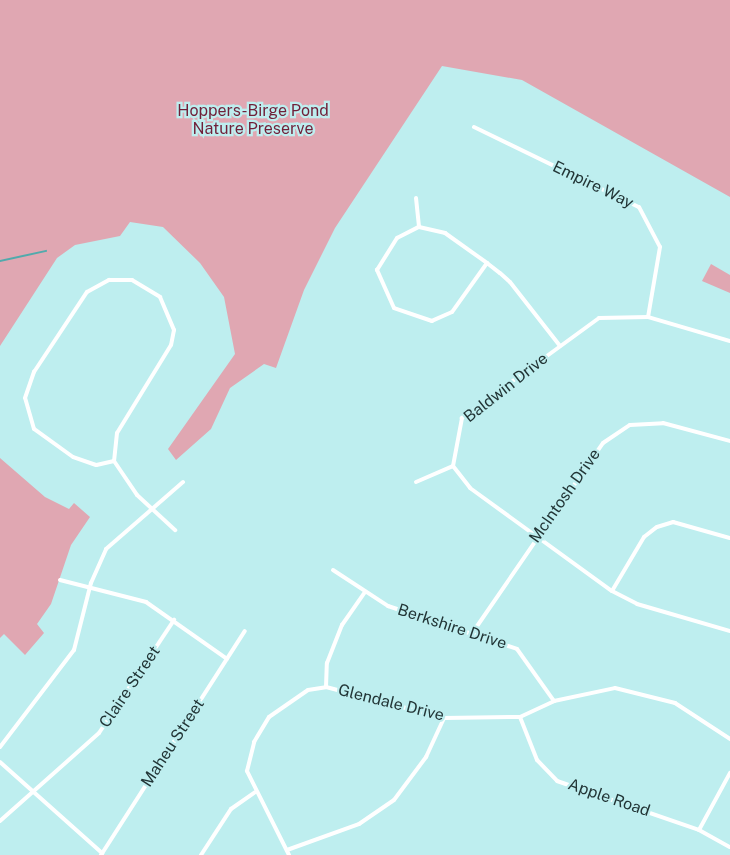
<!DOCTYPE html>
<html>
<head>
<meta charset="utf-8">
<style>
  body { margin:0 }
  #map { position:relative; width:730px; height:855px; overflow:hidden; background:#beeeef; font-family:"Public Sans",sans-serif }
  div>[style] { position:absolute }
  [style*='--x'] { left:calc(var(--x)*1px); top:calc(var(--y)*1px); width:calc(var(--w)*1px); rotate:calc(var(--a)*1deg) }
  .green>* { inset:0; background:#e0a7b2 }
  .stream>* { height:1.5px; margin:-0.75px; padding:0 0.75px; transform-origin:0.75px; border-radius:0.75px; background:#51aaac }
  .street>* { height:4px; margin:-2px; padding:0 2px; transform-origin:2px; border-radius:2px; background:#fff }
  span { translate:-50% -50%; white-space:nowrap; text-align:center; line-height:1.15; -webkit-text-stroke:4.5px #beeeef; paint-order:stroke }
  .park-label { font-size:16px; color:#701f38 }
  .street-label { font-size:16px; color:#223536 }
</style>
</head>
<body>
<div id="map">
  <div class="green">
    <i style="clip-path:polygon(0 0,730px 0,730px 197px,522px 80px,442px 66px,335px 228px,304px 290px,276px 368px,264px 364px,230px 388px,211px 429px,176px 460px,168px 449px,235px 354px,224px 297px,200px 263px,163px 227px,130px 222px,120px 236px,75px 245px,57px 258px,0 346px)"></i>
    <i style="clip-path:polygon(711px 264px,730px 275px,730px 293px,702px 281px)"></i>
    <i style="clip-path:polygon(0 458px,45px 497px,69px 509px,74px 503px,90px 517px,71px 545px,51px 604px,37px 624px,44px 633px,25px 655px,4px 634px,0 638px)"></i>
  </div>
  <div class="stream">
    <i style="--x:0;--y:261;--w:47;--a:-12.3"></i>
  </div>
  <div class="street">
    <i style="--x:474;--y:127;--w:183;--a:25.9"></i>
    <i style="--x:639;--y:207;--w:45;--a:62.3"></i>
    <i style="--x:660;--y:247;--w:71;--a:99.7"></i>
    <i style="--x:416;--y:198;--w:29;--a:84"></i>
    <i style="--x:487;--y:263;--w:60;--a:125.5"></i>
    <i style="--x:452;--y:312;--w:22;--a:156"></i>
    <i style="--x:432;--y:321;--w:40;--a:-161.1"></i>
    <i style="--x:394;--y:308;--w:42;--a:-114.1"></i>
    <i style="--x:377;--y:270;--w:38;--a:-58"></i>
    <i style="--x:397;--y:238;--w:25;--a:-27"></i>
    <i style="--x:419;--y:227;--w:27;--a:13"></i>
    <i style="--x:445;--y:233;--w:52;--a:35.5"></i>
    <i style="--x:487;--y:263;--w:16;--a:38"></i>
    <i style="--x:500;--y:273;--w:13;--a:42"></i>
    <i style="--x:510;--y:282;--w:81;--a:52"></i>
    <i style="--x:109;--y:280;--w:23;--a:0"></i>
    <i style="--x:132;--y:280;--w:33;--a:31"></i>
    <i style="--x:160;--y:297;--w:36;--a:67"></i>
    <i style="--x:174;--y:330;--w:15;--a:101"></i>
    <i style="--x:171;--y:345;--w:103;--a:121.5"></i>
    <i style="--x:117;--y:433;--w:28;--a:96"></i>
    <i style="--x:114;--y:461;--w:18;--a:167"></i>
    <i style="--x:96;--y:465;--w:24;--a:-161"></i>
    <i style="--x:73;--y:457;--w:48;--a:-144.3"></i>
    <i style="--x:34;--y:429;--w:32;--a:-106"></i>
    <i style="--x:25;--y:398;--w:28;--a:-71"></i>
    <i style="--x:34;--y:372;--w:96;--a:-56.5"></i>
    <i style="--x:87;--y:292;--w:25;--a:-29"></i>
    <i style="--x:730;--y:341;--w:85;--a:-163.7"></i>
    <i style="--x:648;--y:317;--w:49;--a:178.8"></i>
    <i style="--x:599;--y:318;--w:170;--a:143.9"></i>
    <i style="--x:462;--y:418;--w:49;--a:100.6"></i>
    <i style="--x:453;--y:466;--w:28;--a:52"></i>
    <i style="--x:470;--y:488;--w:175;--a:36"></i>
    <i style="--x:612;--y:591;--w:28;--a:27"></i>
    <i style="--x:637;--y:604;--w:97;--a:16.2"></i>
    <i style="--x:114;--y:461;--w:41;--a:55.9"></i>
    <i style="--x:137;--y:495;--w:52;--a:42.6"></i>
    <i style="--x:416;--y:482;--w:40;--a:-23.4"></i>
    <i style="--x:333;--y:570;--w:66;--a:33.2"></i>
    <i style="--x:388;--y:606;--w:136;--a:18.4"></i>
    <i style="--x:517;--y:649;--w:64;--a:54.6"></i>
    <i style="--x:60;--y:580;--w:89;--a:14.3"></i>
    <i style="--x:146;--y:602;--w:99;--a:35.1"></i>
    <i style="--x:612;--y:591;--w:63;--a:-59.3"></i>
    <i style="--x:644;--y:537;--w:16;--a:-38"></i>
    <i style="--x:657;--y:527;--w:17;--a:-17"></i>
    <i style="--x:673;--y:522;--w:59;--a:15.7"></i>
    <i style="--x:473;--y:632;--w:229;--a:-55.5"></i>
    <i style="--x:603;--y:443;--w:32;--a:-34"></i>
    <i style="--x:630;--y:425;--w:33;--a:-3"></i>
    <i style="--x:663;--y:423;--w:69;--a:15"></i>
    <i style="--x:326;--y:687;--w:24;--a:-88"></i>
    <i style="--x:327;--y:663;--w:41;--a:-68.5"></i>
    <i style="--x:342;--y:625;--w:40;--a:-55.1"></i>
    <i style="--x:520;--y:717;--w:46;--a:68.4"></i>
    <i style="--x:537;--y:760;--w:29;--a:46"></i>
    <i style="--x:557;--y:781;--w:150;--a:19"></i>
    <i style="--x:699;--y:830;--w:35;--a:29"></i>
    <i style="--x:0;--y:747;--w:122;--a:-52.7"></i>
    <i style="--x:74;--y:650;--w:69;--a:-75.8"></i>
    <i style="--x:91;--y:583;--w:37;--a:-66"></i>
    <i style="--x:106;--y:549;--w:102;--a:-41"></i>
    <i style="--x:0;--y:762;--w:137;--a:41.7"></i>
    <i style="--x:0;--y:821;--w:132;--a:-41.6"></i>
    <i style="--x:99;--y:733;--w:136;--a:-56.4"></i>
    <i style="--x:699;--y:830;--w:65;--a:-61.5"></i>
    <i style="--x:287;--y:850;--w:77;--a:-19.9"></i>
    <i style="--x:359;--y:824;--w:42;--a:-34.4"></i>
    <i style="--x:394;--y:800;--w:54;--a:-53.3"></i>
    <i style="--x:426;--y:757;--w:43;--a:-65.2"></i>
    <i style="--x:101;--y:855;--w:266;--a:-57.3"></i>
    <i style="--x:201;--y:855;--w:55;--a:-56.9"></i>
    <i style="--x:231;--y:809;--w:29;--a:-35"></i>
    <i style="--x:289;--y:855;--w:94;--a:-116.6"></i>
    <i style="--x:247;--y:771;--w:30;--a:-76"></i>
    <i style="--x:254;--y:742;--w:29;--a:-59"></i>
    <i style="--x:269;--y:717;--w:47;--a:-34.7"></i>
    <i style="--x:308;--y:690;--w:18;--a:-9"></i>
    <i style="--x:326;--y:687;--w:122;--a:14.7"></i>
    <i style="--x:444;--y:718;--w:76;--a:-0.8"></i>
    <i style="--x:520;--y:717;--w:38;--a:-25"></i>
    <i style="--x:554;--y:701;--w:62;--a:-12"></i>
    <i style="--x:615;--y:688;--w:62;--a:14"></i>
    <i style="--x:675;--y:703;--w:66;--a:33.2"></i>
  </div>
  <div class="park-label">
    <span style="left:253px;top:120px">Hoppers-Birge Pond<br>Nature Preserve</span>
  </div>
  <div class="street-label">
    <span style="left:593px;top:185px;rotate:26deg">Empire Way</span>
    <span style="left:506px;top:388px;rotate:-38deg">Baldwin Drive</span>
    <span style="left:565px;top:496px;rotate:-55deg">McIntosh Drive</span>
    <span style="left:452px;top:627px;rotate:18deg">Berkshire Drive</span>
    <span style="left:130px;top:687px;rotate:-56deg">Claire Street</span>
    <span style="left:391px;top:703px;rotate:14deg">Glendale Drive</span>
    <span style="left:173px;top:743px;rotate:-57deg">Maheu Street</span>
    <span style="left:609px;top:798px;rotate:19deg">Apple Road</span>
  </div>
</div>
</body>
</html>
